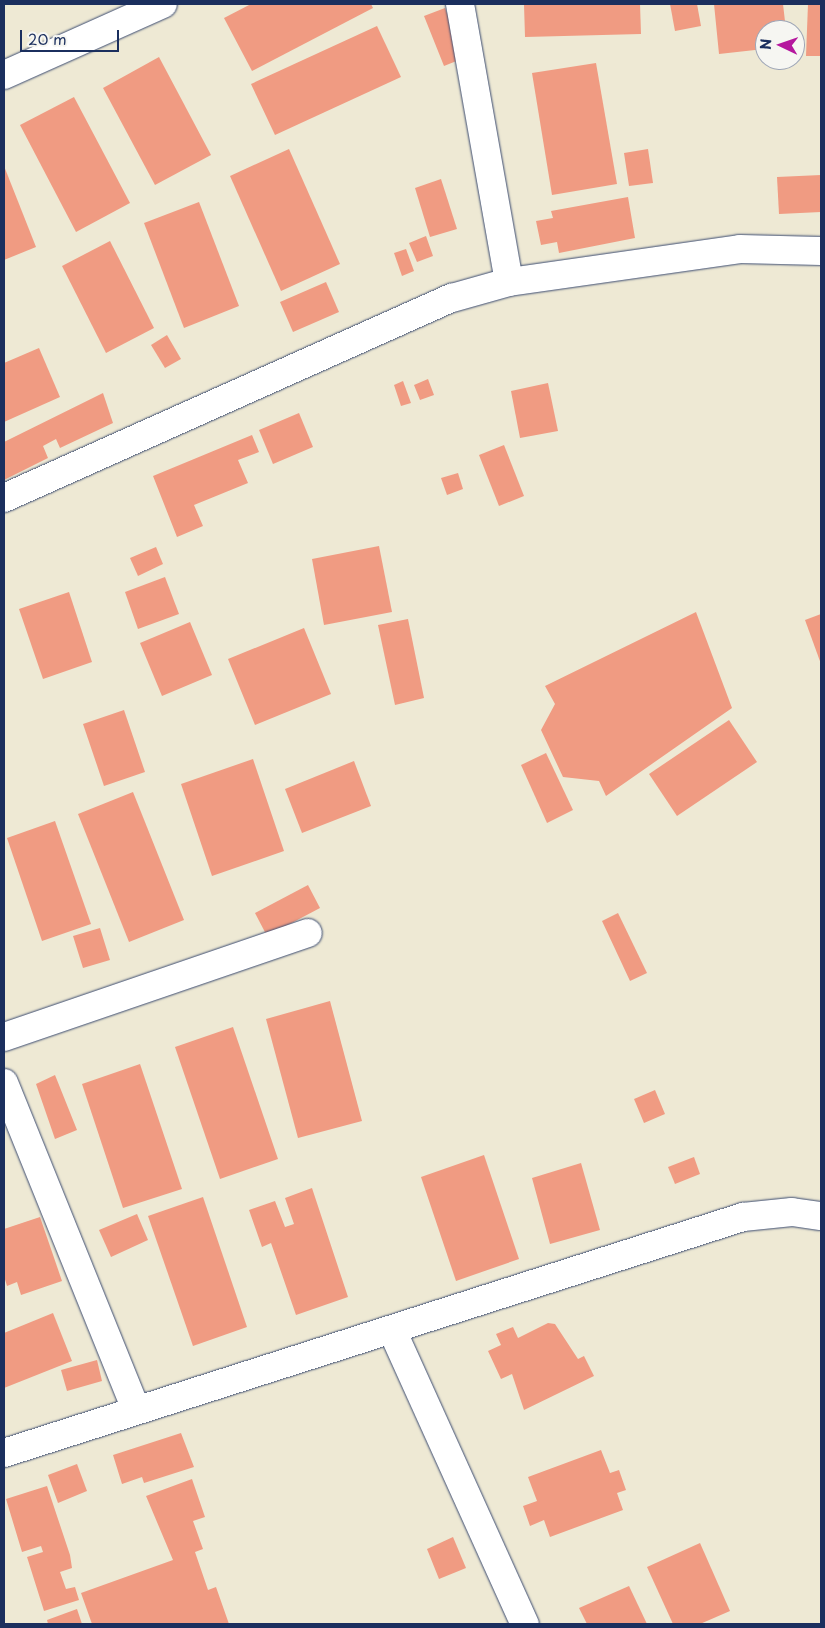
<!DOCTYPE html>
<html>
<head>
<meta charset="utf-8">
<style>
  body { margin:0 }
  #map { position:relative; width:825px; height:1628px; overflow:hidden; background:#eee9d4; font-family:"Playpen Sans",sans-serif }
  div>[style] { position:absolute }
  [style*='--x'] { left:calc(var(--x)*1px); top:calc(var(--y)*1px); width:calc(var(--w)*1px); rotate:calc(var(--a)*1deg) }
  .building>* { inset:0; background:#f09b82 }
  .roads { filter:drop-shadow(0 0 1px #3b4b70) drop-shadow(0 0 1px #3b4b70) }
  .minor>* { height:28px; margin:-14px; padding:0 14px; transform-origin:14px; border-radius:14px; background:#fff }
  .tertiary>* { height:28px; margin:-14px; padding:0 14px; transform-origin:14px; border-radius:14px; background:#fff }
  span { translate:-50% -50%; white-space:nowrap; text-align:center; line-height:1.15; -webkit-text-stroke:4.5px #f6f6f2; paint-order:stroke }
  .frame { position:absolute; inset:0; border:5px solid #1b2f5e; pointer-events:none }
  .north { position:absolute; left:755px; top:20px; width:50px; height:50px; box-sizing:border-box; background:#f6f6f2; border:1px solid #9ea6b7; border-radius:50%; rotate:273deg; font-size:14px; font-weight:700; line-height:20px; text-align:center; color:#1b2f5e }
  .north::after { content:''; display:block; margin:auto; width:18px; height:22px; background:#b5179e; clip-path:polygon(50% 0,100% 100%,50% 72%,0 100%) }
  .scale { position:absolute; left:20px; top:30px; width:99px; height:22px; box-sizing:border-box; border:2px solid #1b2f5e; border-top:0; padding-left:6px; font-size:15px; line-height:18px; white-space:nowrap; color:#1b2f5e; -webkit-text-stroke:4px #f6f6f2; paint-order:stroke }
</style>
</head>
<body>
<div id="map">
  <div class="building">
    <i style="clip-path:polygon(251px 4px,371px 4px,373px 8px,252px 71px,224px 18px)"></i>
    <i style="clip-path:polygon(524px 4px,640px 4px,641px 34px,525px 37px)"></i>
    <i style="clip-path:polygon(670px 4px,697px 4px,701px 26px,675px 31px)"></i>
    <i style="clip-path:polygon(714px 4px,783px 4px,786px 30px,765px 30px,765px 49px,719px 54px)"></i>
    <i style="clip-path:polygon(808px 4px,821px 4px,821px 56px,806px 56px)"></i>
    <i style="clip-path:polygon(445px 8px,464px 58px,444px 66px,424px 16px)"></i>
    <i style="clip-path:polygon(377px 26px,401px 77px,275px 135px,251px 84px)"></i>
    <i style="clip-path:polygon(159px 57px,211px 155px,155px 185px,103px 88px)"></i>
    <i style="clip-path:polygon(596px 63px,617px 184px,552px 195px,532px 73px)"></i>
    <i style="clip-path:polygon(74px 97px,130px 203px,76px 232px,20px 125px)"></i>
    <i style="clip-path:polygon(289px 149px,340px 264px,281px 291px,230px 176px)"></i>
    <i style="clip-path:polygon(648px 149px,653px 183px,629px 186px,624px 153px)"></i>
    <i style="clip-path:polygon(4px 166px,36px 247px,4px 260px)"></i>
    <i style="clip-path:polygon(821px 175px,821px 212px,779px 214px,777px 177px)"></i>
    <i style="clip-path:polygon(441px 179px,457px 229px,430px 237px,415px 188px)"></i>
    <i style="clip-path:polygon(628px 197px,635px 238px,559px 253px,557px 242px,541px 245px,536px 221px,553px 218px,551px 211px)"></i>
    <i style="clip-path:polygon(199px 202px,239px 306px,184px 328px,144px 223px)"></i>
    <i style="clip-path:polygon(426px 236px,433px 256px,417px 262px,409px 243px)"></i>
    <i style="clip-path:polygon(110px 241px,154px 328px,106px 353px,62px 266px)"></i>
    <i style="clip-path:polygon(406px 249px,414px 271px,402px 276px,394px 253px)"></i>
    <i style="clip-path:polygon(326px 282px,339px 312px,293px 332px,280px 302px)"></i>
    <i style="clip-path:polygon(167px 335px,181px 359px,165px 368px,151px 345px)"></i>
    <i style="clip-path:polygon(39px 348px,60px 397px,4px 422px,4px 363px)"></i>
    <i style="clip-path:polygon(428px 379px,434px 395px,420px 400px,414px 385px)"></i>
    <i style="clip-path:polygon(403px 381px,411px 403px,401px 406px,394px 385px)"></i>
    <i style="clip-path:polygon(548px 383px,558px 431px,520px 438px,511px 391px)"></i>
    <i style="clip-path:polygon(103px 393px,113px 423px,60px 448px,56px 439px,43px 446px,48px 458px,4px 480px,4px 442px)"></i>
    <i style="clip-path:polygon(299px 413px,313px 447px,273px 464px,259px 430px)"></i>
    <i style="clip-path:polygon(252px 435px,259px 452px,238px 460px,248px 483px,194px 505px,203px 526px,177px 537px,153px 476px)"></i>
    <i style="clip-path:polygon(504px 445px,524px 496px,499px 506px,479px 455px)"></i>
    <i style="clip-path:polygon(458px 473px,463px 489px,447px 495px,441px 478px)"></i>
    <i style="clip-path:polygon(379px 546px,392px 612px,324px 625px,312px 559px)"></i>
    <i style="clip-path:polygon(156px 547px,163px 564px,138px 576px,130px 558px)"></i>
    <i style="clip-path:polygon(165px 577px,179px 614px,138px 629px,125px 592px)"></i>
    <i style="clip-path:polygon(69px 592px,92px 662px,43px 679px,19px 609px)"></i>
    <i style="clip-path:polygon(696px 612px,732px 708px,606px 796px,599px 781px,563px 777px,541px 730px,555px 704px,545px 686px)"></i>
    <i style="clip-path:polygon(821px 614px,821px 664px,805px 620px)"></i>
    <i style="clip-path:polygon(408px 619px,424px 698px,395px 705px,378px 625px)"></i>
    <i style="clip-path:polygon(190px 622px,212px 675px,162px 696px,140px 643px)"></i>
    <i style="clip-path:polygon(304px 628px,331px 694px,255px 725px,228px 659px)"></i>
    <i style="clip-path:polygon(124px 710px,145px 772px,104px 786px,83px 724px)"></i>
    <i style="clip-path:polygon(729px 720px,757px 762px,677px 816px,649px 774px)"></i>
    <i style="clip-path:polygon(546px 753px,573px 810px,547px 823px,521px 765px)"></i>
    <i style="clip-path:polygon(253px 759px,284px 851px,212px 876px,181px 784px)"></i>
    <i style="clip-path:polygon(354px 761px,371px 806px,302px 833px,285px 789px)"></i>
    <i style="clip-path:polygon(133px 792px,184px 920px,129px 942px,78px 814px)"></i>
    <i style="clip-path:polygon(55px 821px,91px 924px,42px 941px,7px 838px)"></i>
    <i style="clip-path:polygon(308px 885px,320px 908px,267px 936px,255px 913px)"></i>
    <i style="clip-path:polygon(618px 913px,647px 973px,630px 981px,602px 921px)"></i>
    <i style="clip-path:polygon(100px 928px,110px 960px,83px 968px,73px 936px)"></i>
    <i style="clip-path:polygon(330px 1001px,362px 1121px,298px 1138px,266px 1019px)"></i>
    <i style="clip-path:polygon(233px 1027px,278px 1159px,220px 1179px,175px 1047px)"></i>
    <i style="clip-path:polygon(140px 1064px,182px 1189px,123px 1208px,82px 1084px)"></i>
    <i style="clip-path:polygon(55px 1075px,77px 1130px,55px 1139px,36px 1084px)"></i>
    <i style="clip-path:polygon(655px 1090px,665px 1114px,644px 1123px,634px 1099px)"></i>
    <i style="clip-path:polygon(484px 1155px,519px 1259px,456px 1281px,421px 1177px)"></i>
    <i style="clip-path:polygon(694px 1157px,700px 1174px,675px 1184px,668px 1167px)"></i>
    <i style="clip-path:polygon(581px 1163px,600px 1230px,550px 1244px,532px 1178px)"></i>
    <i style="clip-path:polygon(312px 1188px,348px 1297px,296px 1315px,271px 1243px,262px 1247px,249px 1210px,275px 1201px,285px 1227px,294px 1224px,285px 1198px)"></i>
    <i style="clip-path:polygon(203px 1197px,247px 1327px,193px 1346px,148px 1216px)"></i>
    <i style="clip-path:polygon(137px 1214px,148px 1240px,111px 1257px,99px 1230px)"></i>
    <i style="clip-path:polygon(40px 1217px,62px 1281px,21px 1295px,17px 1282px,7px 1286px,4px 1276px,4px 1229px)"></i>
    <i style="clip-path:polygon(53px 1313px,72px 1361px,4px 1388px,4px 1333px)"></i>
    <i style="clip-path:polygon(548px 1323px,555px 1324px,578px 1359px,584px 1356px,594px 1376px,524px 1410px,512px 1374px,501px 1379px,488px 1351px,501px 1345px,496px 1334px,513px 1327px,518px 1338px)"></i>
    <i style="clip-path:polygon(97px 1360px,102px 1381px,67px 1391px,61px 1370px)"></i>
    <i style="clip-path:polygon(181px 1433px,194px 1467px,144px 1483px,142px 1477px,122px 1484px,113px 1455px)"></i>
    <i style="clip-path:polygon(601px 1450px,610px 1473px,619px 1470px,626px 1490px,617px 1493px,623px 1510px,550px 1537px,544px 1520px,530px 1526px,523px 1506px,537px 1501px,528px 1477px)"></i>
    <i style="clip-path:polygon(77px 1464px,87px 1491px,58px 1503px,48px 1475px)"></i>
    <i style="clip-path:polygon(192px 1479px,205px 1517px,193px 1521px,203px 1549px,195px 1552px,208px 1590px,216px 1587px,229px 1624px,92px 1624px,81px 1593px,173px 1560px,146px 1496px)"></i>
    <i style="clip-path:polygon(47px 1486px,70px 1555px,72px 1568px,60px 1572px,66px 1589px,75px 1587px,79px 1600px,44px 1611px,27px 1557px,43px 1552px,41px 1546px,22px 1552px,6px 1499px)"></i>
    <i style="clip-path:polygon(453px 1537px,466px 1568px,439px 1579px,427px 1549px)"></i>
    <i style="clip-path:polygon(700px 1543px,730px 1611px,700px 1624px,673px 1624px,647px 1567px)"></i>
    <i style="clip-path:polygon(629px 1586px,647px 1624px,587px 1624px,579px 1608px)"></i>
    <i style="clip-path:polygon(77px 1609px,82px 1624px,48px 1624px,47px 1620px)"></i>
  </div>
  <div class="roads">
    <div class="minor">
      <i style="--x:460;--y:4;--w:282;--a:80"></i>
      <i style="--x:4;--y:75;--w:174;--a:-24.1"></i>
      <i style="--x:4;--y:1037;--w:321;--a:-18.9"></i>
      <i style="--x:4;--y:1083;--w:352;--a:68"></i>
      <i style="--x:392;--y:1330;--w:323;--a:65.7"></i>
      <i style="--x:4;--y:1453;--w:776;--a:-17.71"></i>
      <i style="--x:743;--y:1217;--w:49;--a:-5.8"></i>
      <i style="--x:792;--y:1212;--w:29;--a:8"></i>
    </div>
    <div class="tertiary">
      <i style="--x:4;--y:498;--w:491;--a:-24.1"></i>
      <i style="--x:452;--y:298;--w:59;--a:-15.7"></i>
      <i style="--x:509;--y:282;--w:233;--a:-8.1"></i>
      <i style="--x:740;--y:249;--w:81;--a:1.4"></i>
    </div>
  </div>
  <div class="frame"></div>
  <div class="north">N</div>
  <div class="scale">20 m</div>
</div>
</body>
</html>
